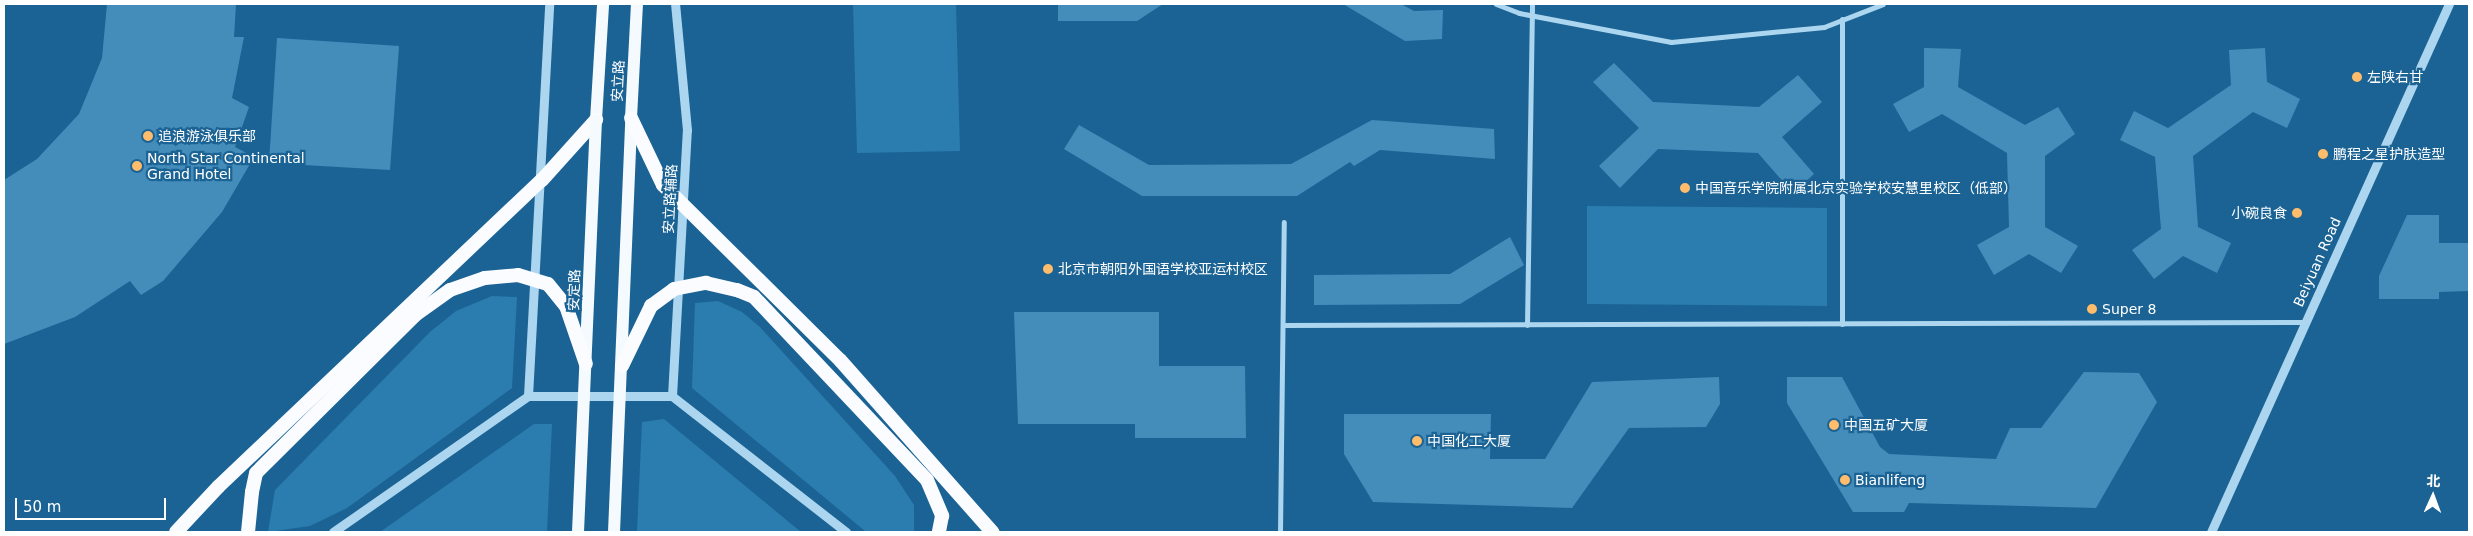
<!DOCTYPE html>
<html>
<head>
<meta charset="utf-8">
<style>
  body { margin:0 }
  #map { position:relative; width:2473px; height:536px; overflow:hidden; background:#1b6394; font-family:"DejaVu Sans","Noto Sans SC",sans-serif }
  div>[style] { position:absolute }
  [style*='--x'] { left:calc(var(--x)*1px); top:calc(var(--y)*1px); width:calc(var(--w)*1px); rotate:calc(var(--a)*1deg) }
  .green>* { inset:0; background:#2b7db0 }
  .building>* { inset:0; background:#448dbb }
  .minor>* { height:5px; margin:-2.5px; padding:0 2.5px; transform-origin:2.5px; border-radius:2.5px; background:#acd6ef }
  .tertiary>* { height:9px; margin:-4.5px; padding:0 4.5px; transform-origin:4.5px; border-radius:4.5px; background:#acd6ef }
  .primary>* { height:12px; margin:-6px; padding:0 6px; transform-origin:6px; border-radius:6px; background:#f5faff }
  .trunk>* { height:14px; margin:-7px; padding:0 7px; transform-origin:7px; border-radius:7px; background:#fafcff }
  .primary-bridge>* { height:12px; margin:-6px; padding:0 6px; transform-origin:6px; border-radius:6px; background:#f5faff }
  .trunk-bridge>* { height:14px; margin:-7px; padding:0 7px; transform-origin:7px; border-radius:7px; background:#fafcff }
  .dots>* { width:14px; height:14px; translate:-50% -50%; box-sizing:border-box; border:2px solid #1b6394; border-radius:50% }
  span { translate:-50% -50%; white-space:nowrap; text-align:center; line-height:1.15; -webkit-text-stroke:4.5px #1b6394; paint-order:stroke }
  .poi-label { font-size:14px; color:#fff }
  .left { translate:0 -50%; text-align:left }
  .right { translate:-100% -50%; text-align:right }
  .street-label { font-size:14px; color:#fff }
  .frame { position:absolute; inset:0; border:5px solid #fff; pointer-events:none }
  .north { position:absolute; left:2408px; top:471px; width:50px; height:50px; -webkit-text-stroke:4px #1b6394; paint-order:stroke; rotate:2deg; font-size:14px; font-weight:700; line-height:20px; text-align:center; color:#fff }
  .north::after { content:''; display:block; margin:auto; width:18px; height:22px; background:#fff; clip-path:polygon(50% 0,100% 100%,50% 72%,0 100%) }
  .scale { position:absolute; left:15px; top:498px; width:151px; height:22px; box-sizing:border-box; border:2px solid #fff; border-top:0; padding-left:6px; font-size:15px; line-height:18px; white-space:nowrap; color:#fff; -webkit-text-stroke:4px #1b6394; paint-order:stroke }
</style>
</head>
<body>
<div id="map">
  <div class="green">
    <i style="clip-path:polygon(853px 4px,956px 4px,960px 151px,857px 153px)"></i>
    <i style="clip-path:polygon(1587px 206px,1827px 208px,1827px 306px,1587px 304px)"></i>
    <i style="clip-path:polygon(492px 296px,517px 297px,512px 388px,347px 508px,310px 526px,268px 532px,275px 490px,430px 332px,456px 311px)"></i>
    <i style="clip-path:polygon(718px 301px,742px 312px,760px 327px,895px 476px,914px 505px,914px 532px,865px 531px,692px 388px,695px 303px)"></i>
    <i style="clip-path:polygon(664px 419px,801px 532px,637px 532px,642px 422px)"></i>
    <i style="clip-path:polygon(534px 424px,552px 424px,547px 532px,380px 532px)"></i>
  </div>
  <div class="building">
    <i style="clip-path:polygon(107px 4px,236px 4px,234px 37px,244px 37px,232px 98px,249px 107px,235px 147px,254px 157px,222px 212px,163px 281px,141px 295px,130px 281px,75px 317px,4px 344px,4px 180px,37px 159px,79px 114px,102px 58px)"></i>
    <i style="clip-path:polygon(1058px 4px,1163px 4px,1137px 21px,1058px 21px)"></i>
    <i style="clip-path:polygon(1343px 4px,1401px 4px,1414px 11px,1443px 10px,1442px 39px,1405px 41px)"></i>
    <i style="clip-path:polygon(277px 38px,399px 46px,390px 170px,269px 163px)"></i>
    <i style="clip-path:polygon(1924px 48px,1961px 49px,1958px 87px,2025px 125px,2058px 107px,2075px 134px,2045px 156px,2045px 227px,2078px 246px,2061px 273px,2029px 254px,1994px 275px,1977px 245px,2009px 227px,2007px 153px,1942px 114px,1909px 132px,1893px 104px,1924px 87px)"></i>
    <i style="clip-path:polygon(2265px 48px,2267px 82px,2300px 99px,2287px 128px,2253px 112px,2193px 156px,2198px 227px,2231px 243px,2217px 273px,2183px 256px,2154px 279px,2132px 250px,2161px 229px,2155px 157px,2120px 140px,2134px 111px,2168px 128px,2231px 85px,2229px 50px)"></i>
    <i style="clip-path:polygon(1614px 63px,1653px 102px,1759px 107px,1798px 75px,1822px 102px,1782px 137px,1814px 174px,1793px 193px,1758px 153px,1658px 149px,1620px 188px,1599px 166px,1639px 128px,1593px 82px)"></i>
    <i style="clip-path:polygon(1372px 120px,1494px 129px,1495px 159px,1380px 150px,1354px 166px,1350px 162px,1297px 196px,1142px 196px,1064px 149px,1079px 125px,1149px 165px,1291px 164px)"></i>
    <i style="clip-path:polygon(2407px 215px,2439px 215px,2439px 243px,2469px 243px,2469px 291px,2439px 292px,2439px 299px,2379px 299px,2379px 276px)"></i>
    <i style="clip-path:polygon(1510px 237px,1524px 265px,1460px 304px,1314px 305px,1314px 275px,1450px 274px)"></i>
    <i style="clip-path:polygon(1014px 312px,1159px 312px,1159px 366px,1245px 366px,1246px 438px,1135px 438px,1135px 424px,1018px 424px)"></i>
    <i style="clip-path:polygon(2084px 372px,2139px 373px,2157px 402px,2096px 508px,1909px 503px,1904px 512px,1853px 512px,1787px 403px,1787px 377px,1842px 377px,1880px 447px,1889px 454px,1996px 459px,2010px 428px,2041px 428px)"></i>
    <i style="clip-path:polygon(1719px 377px,1720px 404px,1706px 427px,1629px 428px,1572px 508px,1373px 502px,1344px 454px,1344px 414px,1491px 414px,1490px 459px,1545px 459px,1592px 382px)"></i>
  </div>
  <div class="minor">
    <i style="--x:1496;--y:4;--w:25;--a:21"></i>
    <i style="--x:1519;--y:13;--w:155;--a:10.8"></i>
    <i style="--x:1671;--y:42;--w:154;--a:-5.6"></i>
    <i style="--x:1824;--y:27;--w:63;--a:-21.3"></i>
    <i style="--x:1842;--y:19;--w:305;--a:90"></i>
    <i style="--x:1284;--y:325;--w:1021;--a:-0.17"></i>
    <i style="--x:1527;--y:325;--w:321;--a:-89.1"></i>
    <i style="--x:1280;--y:532;--w:310;--a:-89.3"></i>
  </div>
  <div class="tertiary">
    <i style="--x:528;--y:396;--w:393;--a:-86.9"></i>
    <i style="--x:672;--y:396;--w:266;--a:-86.8"></i>
    <i style="--x:687;--y:130;--w:127;--a:-95.4"></i>
    <i style="--x:333;--y:532;--w:238;--a:-34.9"></i>
    <i style="--x:528;--y:396;--w:144;--a:0"></i>
    <i style="--x:672;--y:396;--w:221;--a:38"></i>
    <i style="--x:2211;--y:532;--w:579;--a:-65.74"></i>
  </div>
  <div class="primary">
    <i style="--x:631;--y:118;--w:114;--a:-87"></i>
    <i style="--x:596;--y:120;--w:116;--a:-86.5"></i>
  </div>
  <div class="trunk">
    <i style="--x:542;--y:180;--w:81;--a:-48"></i>
    <i style="--x:737;--y:290;--w:18;--a:22"></i>
    <i style="--x:754;--y:297;--w:252;--a:46.6"></i>
    <i style="--x:927;--y:480;--w:39;--a:67"></i>
    <i style="--x:942;--y:516;--w:16;--a:101"></i>
    <i style="--x:248;--y:532;--w:40;--a:-84.3"></i>
  </div>
  <div class="primary-bridge">
    <i style="--x:578;--y:532;--w:412;--a:-87.5"></i>
    <i style="--x:614;--y:532;--w:414;--a:-87.6"></i>
  </div>
  <div class="trunk-bridge">
    <i style="--x:631;--y:118;--w:74;--a:64.5"></i>
    <i style="--x:663;--y:185;--w:249;--a:44.7"></i>
    <i style="--x:840;--y:360;--w:230;--a:48.5"></i>
    <i style="--x:622;--y:366;--w:67;--a:-64.2"></i>
    <i style="--x:651;--y:306;--w:29;--a:-36"></i>
    <i style="--x:674;--y:289;--w:33;--a:-11"></i>
    <i style="--x:706;--y:283;--w:32;--a:13"></i>
    <i style="--x:252;--y:492;--w:19;--a:-78"></i>
    <i style="--x:256;--y:473;--w:224;--a:-44.8"></i>
    <i style="--x:415;--y:315;--w:43;--a:-35.5"></i>
    <i style="--x:450;--y:290;--w:37;--a:-19"></i>
    <i style="--x:485;--y:278;--w:33;--a:-5"></i>
    <i style="--x:518;--y:275;--w:31;--a:17"></i>
    <i style="--x:548;--y:284;--w:28;--a:51"></i>
    <i style="--x:566;--y:306;--w:61;--a:71"></i>
    <i style="--x:176;--y:532;--w:62;--a:-47"></i>
    <i style="--x:218;--y:487;--w:446;--a:-43.5"></i>
  </div>
  <div class="dots">
    <i style="left:2357px;top:77px;background:#ffbc6b"></i>
    <i style="left:148px;top:136px;background:#ffbc6b"></i>
    <i style="left:2323px;top:154px;background:#ffbc6b"></i>
    <i style="left:137px;top:166px;background:#ffbc6b"></i>
    <i style="left:1685px;top:188px;background:#ffbc6b"></i>
    <i style="left:2297px;top:213px;background:#ffbc6b"></i>
    <i style="left:1048px;top:269px;background:#ffbc6b"></i>
    <i style="left:2092px;top:309px;background:#ffbc6b"></i>
    <i style="left:1834px;top:425px;background:#ffbc6b"></i>
    <i style="left:1417px;top:441px;background:#ffbc6b"></i>
    <i style="left:1845px;top:480px;background:#ffbc6b"></i>
  </div>
  <div class="poi-label">
    <span class="left" style="left:2367px;top:77px">左陕右甘</span>
    <span class="left" style="left:158px;top:136px">追浪游泳俱乐部</span>
    <span class="left" style="left:2333px;top:154px">鹏程之星护肤造型</span>
    <span class="left" style="left:147px;top:166px">North Star Continental<br>Grand Hotel</span>
    <span class="left" style="left:1695px;top:188px">中国音乐学院附属北京实验学校安慧里校区（低部）</span>
    <span class="right" style="left:2287px;top:213px">小碗良食</span>
    <span class="left" style="left:1058px;top:269px">北京市朝阳外国语学校亚运村校区</span>
    <span class="left" style="left:2102px;top:309px">Super 8</span>
    <span class="left" style="left:1844px;top:425px">中国五矿大厦</span>
    <span class="left" style="left:1427px;top:441px">中国化工大厦</span>
    <span class="left" style="left:1855px;top:480px">Bianlifeng</span>
  </div>
  <div class="street-label">
    <span style="left:618px;top:81px;rotate:-87deg">安立路</span>
    <span style="left:670px;top:199px;rotate:-87deg">安立路辅路</span>
    <span style="left:2317px;top:262px;rotate:-66deg">Beiyuan Road</span>
    <span style="left:574px;top:290px;rotate:-88deg">安定路</span>
  </div>
  <div class="frame"></div>
  <div class="north">北</div>
  <div class="scale">50 m</div>
</div>
</body>
</html>
